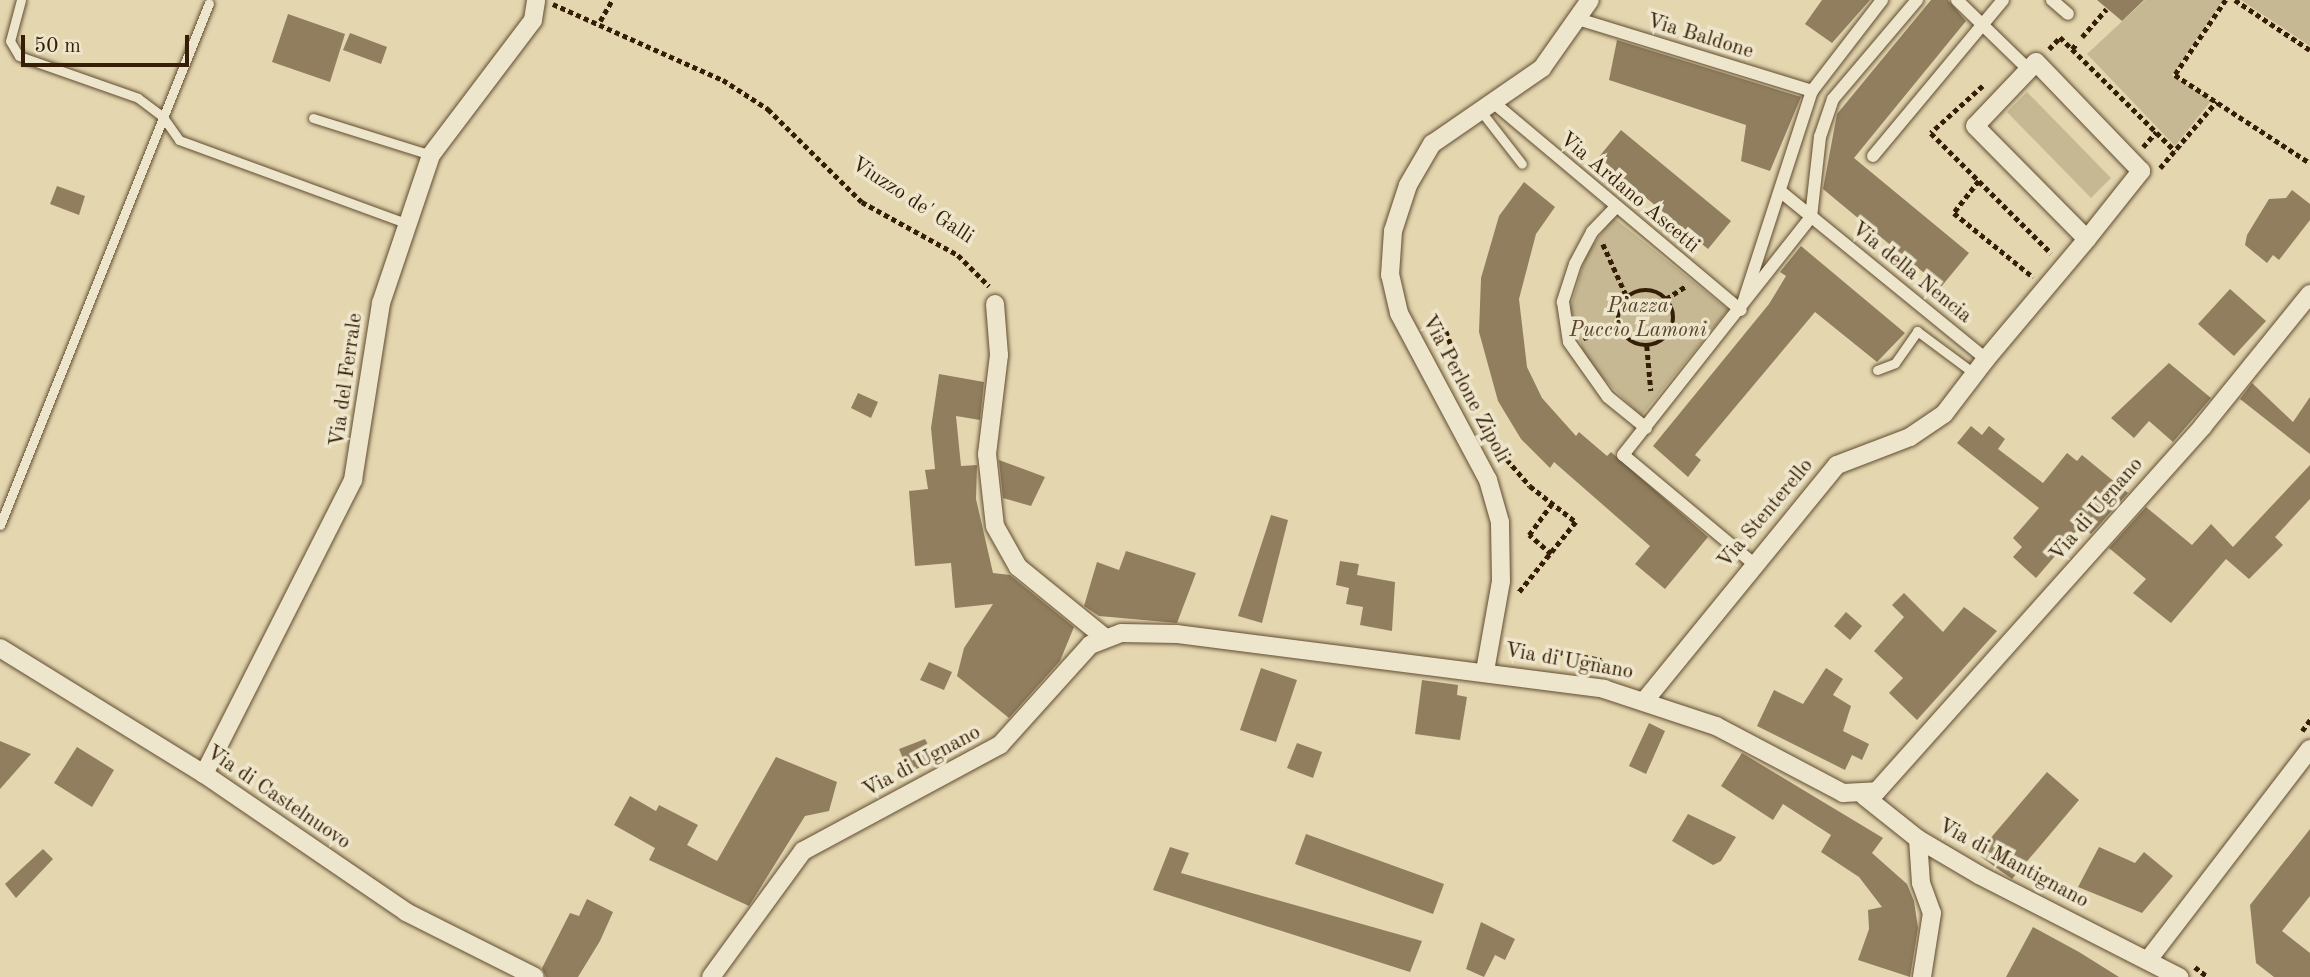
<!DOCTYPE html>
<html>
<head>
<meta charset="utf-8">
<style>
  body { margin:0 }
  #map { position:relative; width:2310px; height:977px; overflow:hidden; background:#e4d7b0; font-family:"Old Standard TT",serif }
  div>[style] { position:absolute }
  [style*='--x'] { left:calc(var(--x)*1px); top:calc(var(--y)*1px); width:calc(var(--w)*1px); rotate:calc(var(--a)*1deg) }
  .green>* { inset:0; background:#c6b893 }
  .building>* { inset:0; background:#907e5e }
  .path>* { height:4.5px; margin-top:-2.25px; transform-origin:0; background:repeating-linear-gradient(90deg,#351e05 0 5px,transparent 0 8.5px) }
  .path>.ring { margin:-2.25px; padding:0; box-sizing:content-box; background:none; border:4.5px solid #351e05; border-radius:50% }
  .roads { filter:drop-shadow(0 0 2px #614c30) drop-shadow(0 0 2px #614c30) }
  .service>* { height:9px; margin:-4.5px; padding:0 4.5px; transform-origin:4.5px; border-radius:4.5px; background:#ede5cc }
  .pedestrian>* { height:12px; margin:-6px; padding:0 6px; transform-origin:6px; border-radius:6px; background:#ede5cc }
  .minor>* { height:18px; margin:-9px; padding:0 9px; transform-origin:9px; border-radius:9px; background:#ede5cc }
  span { translate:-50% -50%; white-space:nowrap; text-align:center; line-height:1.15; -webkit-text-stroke:7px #ede5cc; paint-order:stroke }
  .street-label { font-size:21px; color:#351e05 }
  .park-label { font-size:21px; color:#594428; font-style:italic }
  .scale { position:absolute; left:21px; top:35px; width:168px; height:32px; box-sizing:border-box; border:4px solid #351e05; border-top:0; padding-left:9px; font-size:21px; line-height:24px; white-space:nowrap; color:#351e05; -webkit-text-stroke:5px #ede5cc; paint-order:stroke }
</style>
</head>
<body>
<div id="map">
  <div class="green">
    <i style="clip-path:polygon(2145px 0,2223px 0,2172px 75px,2211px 101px,2175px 146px,2087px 54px)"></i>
    <i style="clip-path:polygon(2241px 0,2310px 0,2310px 46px)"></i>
    <i style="clip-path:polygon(2027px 92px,2111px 178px,2091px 198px,2007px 112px)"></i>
    <i style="clip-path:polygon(1613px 217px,1728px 310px,1641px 416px,1586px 361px,1570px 309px,1586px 255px)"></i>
  </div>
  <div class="building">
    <i style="clip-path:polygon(1822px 0,1870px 0,1832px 43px,1805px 24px)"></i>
    <i style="clip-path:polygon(1931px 0,1948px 0,1966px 21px,1854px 158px,1969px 253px,1941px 287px,1823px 189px,1837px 114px)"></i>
    <i style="clip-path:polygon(2097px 0,2144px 0,2122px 21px)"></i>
    <i style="clip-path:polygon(288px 14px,345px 34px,330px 82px,272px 62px)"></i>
    <i style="clip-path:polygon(350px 33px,387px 47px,381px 64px,343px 50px)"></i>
    <i style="clip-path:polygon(1617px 40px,1801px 97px,1770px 171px,1741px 161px,1746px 125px,1609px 80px)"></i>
    <i style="clip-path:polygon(1621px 130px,1731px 221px,1708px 249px,1598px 158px)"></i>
    <i style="clip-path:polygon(1524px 182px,1555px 207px,1536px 234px,1519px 299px,1527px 367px,1542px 398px,1576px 436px,1579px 432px,1607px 456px,1611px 452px,1708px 537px,1665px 589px,1635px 564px,1650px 546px,1554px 462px,1550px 468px,1521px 439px,1498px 401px,1479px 332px,1481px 278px,1499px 216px)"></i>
    <i style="clip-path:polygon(57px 186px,85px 196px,79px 215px,50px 204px)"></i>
    <i style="clip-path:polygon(2292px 190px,2310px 204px,2310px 220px,2279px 260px,2273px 255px,2267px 263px,2245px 245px,2247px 235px,2269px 199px,2286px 198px)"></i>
    <i style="clip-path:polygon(1801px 246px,1905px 333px,1877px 362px,1815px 312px,1695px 455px,1701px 460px,1688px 477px,1653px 446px,1769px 304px,1786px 276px,1780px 272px)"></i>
    <i style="clip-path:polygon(2230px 289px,2266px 321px,2234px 356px,2198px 324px)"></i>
    <i style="clip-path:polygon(2169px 363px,2211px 398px,2173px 442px,2149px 421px,2134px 438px,2111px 418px)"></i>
    <i style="clip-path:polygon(939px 374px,984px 382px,980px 420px,956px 416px,961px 466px,977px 465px,976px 499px,993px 573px,1010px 575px,1074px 627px,1060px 661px,1009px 718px,957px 676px,964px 648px,993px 604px,955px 608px,951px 563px,915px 566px,909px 491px,928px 489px,925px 470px,935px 469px,931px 428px)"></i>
    <i style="clip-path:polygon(2252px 383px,2293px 422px,2310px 397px,2310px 454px,2240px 399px)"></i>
    <i style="clip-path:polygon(858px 393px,878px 402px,871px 418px,851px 408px)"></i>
    <i style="clip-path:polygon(1971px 426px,1982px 435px,1989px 426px,2005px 439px,1998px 449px,2043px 483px,2067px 453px,2077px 461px,2082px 455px,2128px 493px,2091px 534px,2081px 526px,2036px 578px,2013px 557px,2022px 547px,2013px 538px,2039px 508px,1957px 443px)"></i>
    <i style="clip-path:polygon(999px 460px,1045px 477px,1031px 506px,1003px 498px)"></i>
    <i style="clip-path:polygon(2310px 465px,2310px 499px,2275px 537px,2283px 545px,2249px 579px,2226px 559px,2171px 623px,2133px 593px,2146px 579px,2109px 548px,2146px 507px,2192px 545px,2211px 524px,2233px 547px)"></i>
    <i style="clip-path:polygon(1271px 515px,1288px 520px,1262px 623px,1238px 616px)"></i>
    <i style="clip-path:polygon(1126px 551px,1196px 573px,1177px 623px,1099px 616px,1084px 606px,1097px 562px,1119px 570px)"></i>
    <i style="clip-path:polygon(1340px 561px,1359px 564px,1357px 575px,1395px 582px,1392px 631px,1360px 625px,1363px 607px,1346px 604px,1349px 588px,1336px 585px)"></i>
    <i style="clip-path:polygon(1904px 593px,1943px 632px,1964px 607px,1997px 631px,1917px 720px,1889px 693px,1903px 678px,1874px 651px,1904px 617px,1892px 605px)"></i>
    <i style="clip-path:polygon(1846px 612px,1862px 626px,1850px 640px,1834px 626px)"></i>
    <i style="clip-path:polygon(929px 662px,952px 672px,944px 690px,920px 680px)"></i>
    <i style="clip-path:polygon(1261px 668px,1297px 680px,1276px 742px,1240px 730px)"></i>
    <i style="clip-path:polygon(1826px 668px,1843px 679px,1833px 695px,1851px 706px,1843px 731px,1869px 744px,1862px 760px,1852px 755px,1845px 770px,1757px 726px,1774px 690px,1803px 704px)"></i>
    <i style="clip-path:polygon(1422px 680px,1458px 685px,1457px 695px,1467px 697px,1460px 740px,1415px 734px)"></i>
    <i style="clip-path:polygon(1649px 723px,1665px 731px,1646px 774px,1629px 766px)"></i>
    <i style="clip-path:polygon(925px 739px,936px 759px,909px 773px,899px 749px)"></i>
    <i style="clip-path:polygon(0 741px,31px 754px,0 789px)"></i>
    <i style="clip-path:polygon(1297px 743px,1322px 752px,1313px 778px,1287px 768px)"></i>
    <i style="clip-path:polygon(77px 747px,114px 770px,92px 807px,54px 783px)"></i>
    <i style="clip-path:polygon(1742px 753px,1883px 838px,1872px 853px,1907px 884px,1914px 901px,1918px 928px,1910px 977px,1858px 960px,1869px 929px,1868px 910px,1882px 907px,1859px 877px,1821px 852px,1831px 835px,1783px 804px,1773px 820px,1721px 786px)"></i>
    <i style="clip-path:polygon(776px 757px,837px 782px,829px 811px,805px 816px,749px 906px,649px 860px,655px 848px,614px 825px,630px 796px,656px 811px,659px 805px,698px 825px,687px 845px,717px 861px)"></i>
    <i style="clip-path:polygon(2047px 772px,2079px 800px,2012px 879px,1977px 854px)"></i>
    <i style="clip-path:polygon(1688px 814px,1736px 837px,1721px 861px,1713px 865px,1672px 841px)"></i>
    <i style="clip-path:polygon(2310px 829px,2310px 896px,2282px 931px,2310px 953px,2310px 977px,2274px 977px,2256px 963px,2250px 905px)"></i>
    <i style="clip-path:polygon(1306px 834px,1444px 884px,1433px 914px,1295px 864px)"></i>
    <i style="clip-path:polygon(1170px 847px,1189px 853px,1181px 873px,1422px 941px,1410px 972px,1153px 890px)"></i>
    <i style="clip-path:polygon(2099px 847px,2135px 863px,2144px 852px,2173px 876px,2142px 913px,2078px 887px)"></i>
    <i style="clip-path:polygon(43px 849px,53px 859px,16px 898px,5px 884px)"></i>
    <i style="clip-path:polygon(587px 899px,613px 912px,600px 941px,578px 977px,546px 977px,542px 968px,570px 913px,579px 916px)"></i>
    <i style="clip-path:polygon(1481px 922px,1515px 939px,1505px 960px,1495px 955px,1484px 977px,1466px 969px)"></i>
    <i style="clip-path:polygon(2033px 927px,2079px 952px,2119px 977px,2006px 977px)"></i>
  </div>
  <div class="path">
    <i style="--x:2226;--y:0;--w:91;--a:124.2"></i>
    <i style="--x:2175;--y:75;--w:161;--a:33.1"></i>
    <i style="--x:2235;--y:0;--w:90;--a:33.7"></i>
    <i style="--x:553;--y:4;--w:186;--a:24.1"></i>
    <i style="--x:723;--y:80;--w:54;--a:32.8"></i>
    <i style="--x:768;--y:109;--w:132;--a:44.7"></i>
    <i style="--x:862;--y:202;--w:110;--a:28.9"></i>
    <i style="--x:958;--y:255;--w:44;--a:45"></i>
    <i style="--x:600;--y:21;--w:24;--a:-60"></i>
    <i style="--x:2082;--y:37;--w:37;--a:-49"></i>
    <i style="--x:2049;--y:49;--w:16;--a:-47"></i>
    <i style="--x:2060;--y:37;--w:162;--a:44.7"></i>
    <i style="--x:2072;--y:49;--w:8;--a:-50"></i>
    <i style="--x:1983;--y:86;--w:70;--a:137.9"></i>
    <i style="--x:1931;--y:133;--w:170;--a:45"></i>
    <i style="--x:2143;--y:147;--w:20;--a:-49"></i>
    <i style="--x:2160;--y:168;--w:87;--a:-49.7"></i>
    <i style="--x:1979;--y:181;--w:41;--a:128"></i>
    <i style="--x:1954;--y:213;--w:102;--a:39"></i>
    <i style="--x:1603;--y:244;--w:58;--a:65.6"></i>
    <i class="ring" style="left:1618px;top:290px;width:51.5px;height:51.5px"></i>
    <i style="--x:1666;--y:299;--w:24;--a:-33"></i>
    <i style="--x:1446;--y:331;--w:77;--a:70.4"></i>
    <i style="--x:1583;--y:338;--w:38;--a:-14"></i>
    <i style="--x:1647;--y:346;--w:45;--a:84.9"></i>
    <i style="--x:1490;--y:440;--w:61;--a:49"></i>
    <i style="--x:1530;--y:486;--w:58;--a:38"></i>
    <i style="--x:1576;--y:522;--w:92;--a:128.9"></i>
    <i style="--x:1551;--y:554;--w:29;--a:-139"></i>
    <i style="--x:1529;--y:535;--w:39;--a:-54"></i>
    <i style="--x:1554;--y:662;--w:11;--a:-68"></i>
    <i style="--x:1558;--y:652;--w:44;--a:10.5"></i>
    <i style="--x:1601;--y:660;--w:11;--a:95"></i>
    <i style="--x:2302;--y:731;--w:14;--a:-54"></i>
    <i style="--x:2195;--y:967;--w:16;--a:38"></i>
  </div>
  <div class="roads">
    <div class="service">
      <i style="--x:21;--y:0;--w:42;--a:105"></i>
      <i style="--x:10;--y:41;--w:17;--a:59"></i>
      <i style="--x:19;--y:56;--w:126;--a:19.4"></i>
      <i style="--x:138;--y:98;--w:31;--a:37"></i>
      <i style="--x:163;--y:117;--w:28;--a:55"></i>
      <i style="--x:179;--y:140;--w:242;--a:20.1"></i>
      <i style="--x:1480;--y:110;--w:68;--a:52.1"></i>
      <i style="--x:313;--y:118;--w:124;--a:17.4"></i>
      <i style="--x:1877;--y:370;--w:19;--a:-21"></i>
      <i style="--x:1895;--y:363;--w:39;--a:-55"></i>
      <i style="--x:1917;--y:331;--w:72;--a:36.6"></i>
      <i style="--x:0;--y:525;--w:562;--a:-68.18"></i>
    </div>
    <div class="pedestrian">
      <i style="--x:1957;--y:0;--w:100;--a:44.2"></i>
      <i style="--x:2052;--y:0;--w:21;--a:41"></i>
      <i style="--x:1578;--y:19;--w:245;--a:17.1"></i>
      <i style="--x:1494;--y:103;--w:322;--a:40"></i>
      <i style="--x:1873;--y:156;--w:203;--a:-50.2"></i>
      <i style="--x:1780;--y:191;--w:266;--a:39.2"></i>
      <i style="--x:1615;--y:208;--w:33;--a:134"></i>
      <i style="--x:1592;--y:232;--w:36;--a:118"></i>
      <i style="--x:1575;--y:264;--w:40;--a:108"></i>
      <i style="--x:1563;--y:302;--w:40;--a:81.5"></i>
      <i style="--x:1569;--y:342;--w:67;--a:54.7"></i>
      <i style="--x:1608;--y:397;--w:49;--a:39.2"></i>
      <i style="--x:1744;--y:300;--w:220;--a:-72"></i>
      <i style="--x:1812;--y:91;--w:115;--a:-52.4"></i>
      <i style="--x:1754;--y:564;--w:170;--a:-140.2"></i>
      <i style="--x:1623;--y:455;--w:303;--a:-51.7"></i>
      <i style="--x:1811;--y:217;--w:81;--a:-83.6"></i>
      <i style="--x:1820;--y:137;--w:40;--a:-71.1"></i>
      <i style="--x:1833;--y:99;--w:130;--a:-49.7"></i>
    </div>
    <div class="minor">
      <i style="--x:995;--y:304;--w:51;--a:85.5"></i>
      <i style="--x:999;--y:355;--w:100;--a:96.9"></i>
      <i style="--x:987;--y:454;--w:72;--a:83.7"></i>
      <i style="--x:995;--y:526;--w:47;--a:60.7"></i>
      <i style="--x:1018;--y:567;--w:111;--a:39.1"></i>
      <i style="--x:0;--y:648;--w:240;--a:31.7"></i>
      <i style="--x:204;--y:774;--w:245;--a:34.3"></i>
      <i style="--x:406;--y:912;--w:144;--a:26.7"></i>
      <i style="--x:1485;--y:671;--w:91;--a:-79.9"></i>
      <i style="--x:1501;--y:581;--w:59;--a:-91"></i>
      <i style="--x:1500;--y:522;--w:44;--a:-105.9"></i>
      <i style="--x:1488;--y:480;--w:189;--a:-118.1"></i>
      <i style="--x:1399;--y:313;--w:39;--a:-103"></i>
      <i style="--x:1390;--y:275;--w:44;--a:-86.1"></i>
      <i style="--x:1393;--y:231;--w:48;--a:-71.9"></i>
      <i style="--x:1408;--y:185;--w:48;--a:-59.7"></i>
      <i style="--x:1432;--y:144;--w:134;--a:-34.6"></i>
      <i style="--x:1542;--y:68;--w:83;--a:-54.8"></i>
      <i style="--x:1646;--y:699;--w:302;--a:-50.8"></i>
      <i style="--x:1837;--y:465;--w:78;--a:-21"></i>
      <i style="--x:1910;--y:437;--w:41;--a:-34.1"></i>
      <i style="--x:1944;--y:414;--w:69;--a:-52.6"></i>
      <i style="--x:1986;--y:359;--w:157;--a:-49.9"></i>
      <i style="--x:2087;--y:239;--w:87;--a:-51.5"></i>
      <i style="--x:2141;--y:171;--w:151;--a:-133.9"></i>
      <i style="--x:2036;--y:62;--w:88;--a:133.6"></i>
      <i style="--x:1975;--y:126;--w:159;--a:45.3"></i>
      <i style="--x:204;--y:774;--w:330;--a:-63.1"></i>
      <i style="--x:353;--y:480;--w:179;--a:-81"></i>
      <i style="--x:381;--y:303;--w:156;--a:-71.3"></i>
      <i style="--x:431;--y:155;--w:169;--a:-52.9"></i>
      <i style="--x:533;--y:20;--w:20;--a:-81"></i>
      <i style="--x:1864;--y:796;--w:69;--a:38.5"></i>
      <i style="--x:1918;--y:839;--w:71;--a:30.5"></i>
      <i style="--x:1979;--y:875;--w:225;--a:27"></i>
      <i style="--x:1918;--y:839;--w:44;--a:86.1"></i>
      <i style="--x:1921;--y:883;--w:32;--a:70"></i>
      <i style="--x:1932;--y:913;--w:65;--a:98.9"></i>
      <i style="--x:2148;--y:960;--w:266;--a:-52.5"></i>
      <i style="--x:711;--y:977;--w:156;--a:-53.9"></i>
      <i style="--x:803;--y:851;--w:224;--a:-28.3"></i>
      <i style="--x:1000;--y:745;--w:135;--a:-48"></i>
      <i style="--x:1090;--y:645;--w:33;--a:-21"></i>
      <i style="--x:1121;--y:633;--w:56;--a:1"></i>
      <i style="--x:1177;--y:634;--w:431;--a:7.3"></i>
      <i style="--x:1604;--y:689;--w:118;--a:18.3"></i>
      <i style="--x:1716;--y:726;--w:144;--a:27.8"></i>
      <i style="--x:1843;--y:793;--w:34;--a:-3"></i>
      <i style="--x:1877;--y:791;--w:489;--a:-48.2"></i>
      <i style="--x:2203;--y:426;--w:170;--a:-51"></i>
    </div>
  </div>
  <div class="street-label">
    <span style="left:1700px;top:37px;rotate:17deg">Via Baldone</span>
    <span style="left:1629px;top:193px;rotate:40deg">Via Ardano Ascetti</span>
    <span style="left:912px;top:201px;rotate:33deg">Viuzzo de' Galli</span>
    <span style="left:1911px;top:273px;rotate:39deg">Via della Nencia</span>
    <span style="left:347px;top:380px;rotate:-82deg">Via del Ferrale</span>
    <span style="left:1465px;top:389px;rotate:62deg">Via Perlone Zipoli</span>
    <span style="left:2097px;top:510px;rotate:-49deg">Via di Ugnano</span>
    <span style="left:1766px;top:514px;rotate:-50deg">Via Stenterello</span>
    <span style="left:1569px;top:662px;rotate:10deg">Via di Ugnano</span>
    <span style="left:922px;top:762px;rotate:-28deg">Via di Ugnano</span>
    <span style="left:278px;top:798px;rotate:34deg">Via di Castelnuovo</span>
    <span style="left:2013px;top:864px;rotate:28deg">Via di Mantignano</span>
  </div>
  <div class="park-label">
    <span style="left:1638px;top:319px">Piazza<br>Puccio Lamoni</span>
  </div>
  <div class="scale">50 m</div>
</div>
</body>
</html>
